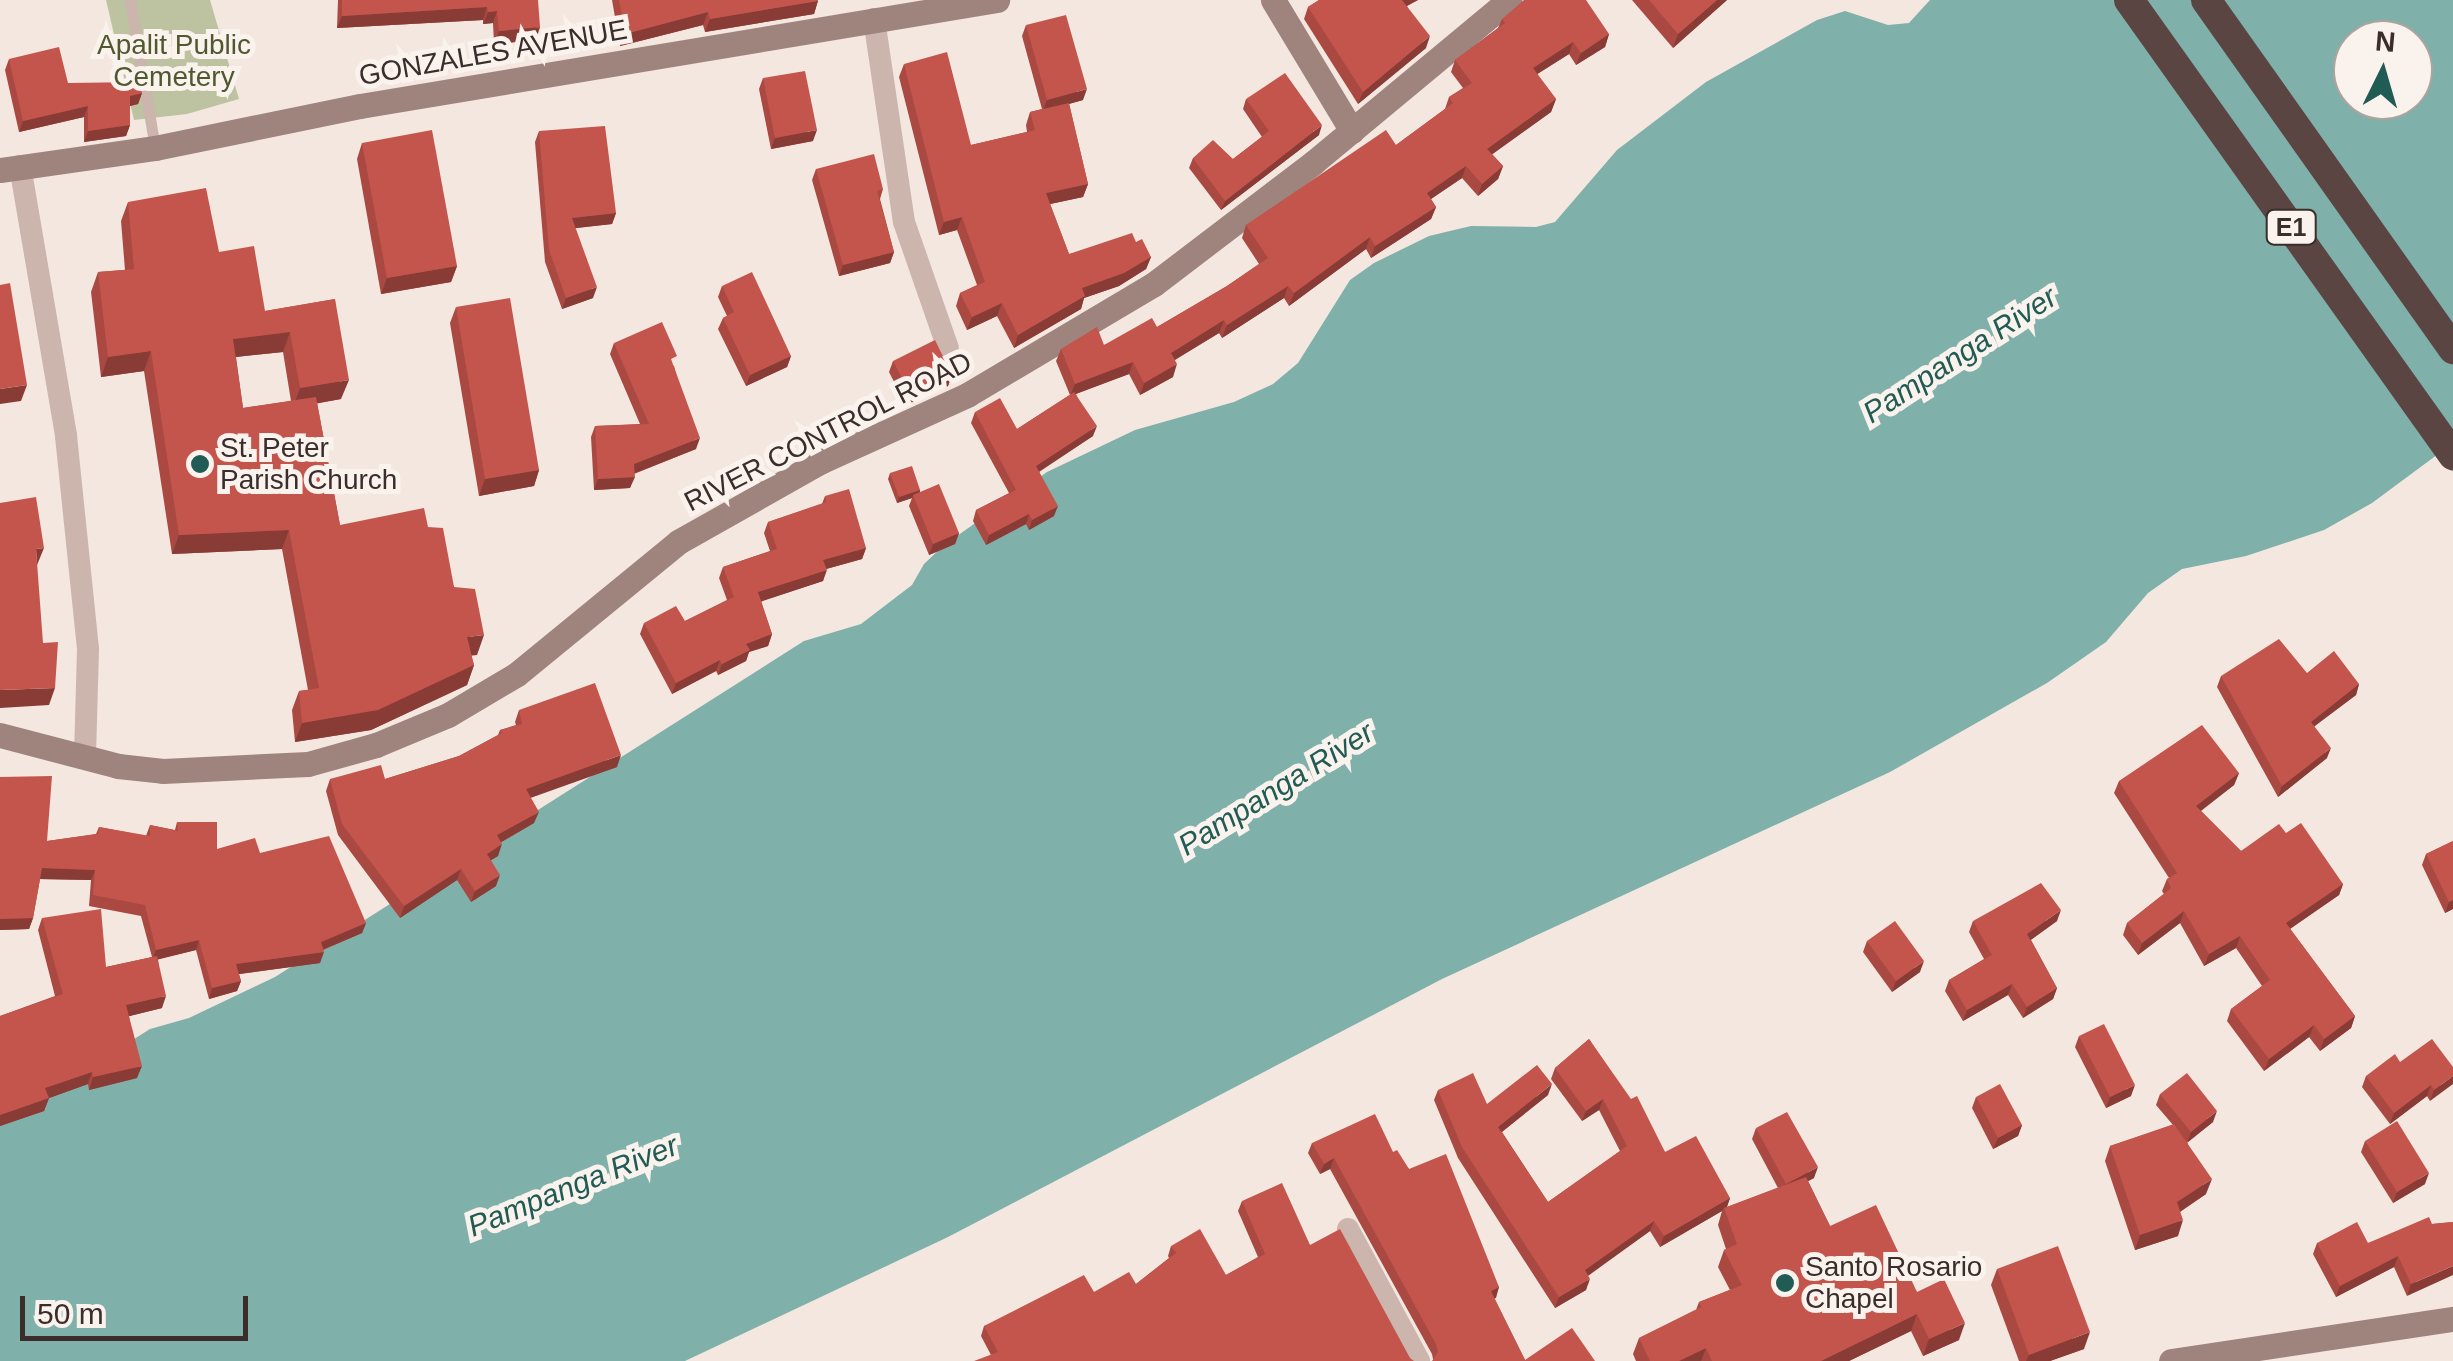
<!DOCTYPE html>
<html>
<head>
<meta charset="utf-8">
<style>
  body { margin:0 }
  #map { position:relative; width:2453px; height:1361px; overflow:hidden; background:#f3e7e0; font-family:Arial,sans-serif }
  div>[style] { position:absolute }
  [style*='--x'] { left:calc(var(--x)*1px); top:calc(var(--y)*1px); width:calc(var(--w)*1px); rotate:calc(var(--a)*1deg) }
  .green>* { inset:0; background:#bdc2a0 }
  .water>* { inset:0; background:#7fb0a9 }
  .lane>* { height:11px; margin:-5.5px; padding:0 5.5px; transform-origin:5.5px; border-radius:5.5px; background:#cbb5ac }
  .street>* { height:22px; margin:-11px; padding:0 11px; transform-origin:11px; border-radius:11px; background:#cbb5ac }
  .secondary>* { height:25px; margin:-12.5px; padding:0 12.5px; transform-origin:12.5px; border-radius:12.5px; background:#9f837d }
  .highway>* { height:30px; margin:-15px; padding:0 15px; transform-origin:15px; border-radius:15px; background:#5a4542 }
  .wall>* { inset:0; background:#a94942 }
  .shaded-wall>* { inset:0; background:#893c36 }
  .building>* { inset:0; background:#c4554d }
  .dots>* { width:28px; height:28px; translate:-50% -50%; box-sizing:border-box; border:5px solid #faf2ed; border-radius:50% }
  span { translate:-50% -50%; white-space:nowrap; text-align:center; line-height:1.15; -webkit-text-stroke:10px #faf2ed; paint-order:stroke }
  .shield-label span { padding:2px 8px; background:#faf2ed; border:2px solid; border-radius:8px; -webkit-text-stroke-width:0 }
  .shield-label { font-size:25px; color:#3a2d2b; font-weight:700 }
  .park-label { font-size:28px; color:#50582f }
  .street-label { font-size:28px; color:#3a2d2b }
  .poi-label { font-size:28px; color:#3a2d2b }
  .left { translate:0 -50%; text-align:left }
  .water-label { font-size:30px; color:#205b54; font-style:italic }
  .north { position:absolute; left:2333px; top:20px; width:100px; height:100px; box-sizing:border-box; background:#faf2ed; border:2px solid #ada39f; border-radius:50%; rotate:5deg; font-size:28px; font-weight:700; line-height:40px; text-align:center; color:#3a2d2b }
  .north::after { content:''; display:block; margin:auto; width:35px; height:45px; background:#205b54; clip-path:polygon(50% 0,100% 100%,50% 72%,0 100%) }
  .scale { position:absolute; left:20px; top:1296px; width:228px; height:45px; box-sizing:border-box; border:5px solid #3a2d2b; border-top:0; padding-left:12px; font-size:30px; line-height:35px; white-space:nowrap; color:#3a2d2b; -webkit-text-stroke:8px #faf2ed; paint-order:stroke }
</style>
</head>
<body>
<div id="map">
  <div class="green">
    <i style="clip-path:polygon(106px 0,210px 0,239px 99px,187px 114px,134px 120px)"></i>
  </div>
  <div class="water">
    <i style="clip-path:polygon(evenodd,1930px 0,2453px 0,2453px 443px,2372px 503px,2324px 530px,2246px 556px,2182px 569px,2148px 593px,2106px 642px,2047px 683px,1890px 772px,1442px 979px,948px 1237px,685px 1361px,0 1361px,0 1124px,150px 1029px,189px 1018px,275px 977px,804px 641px,861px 624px,912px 585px,924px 564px,943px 546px,1047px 472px,1135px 430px,1234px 402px,1273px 384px,1298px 363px,1350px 280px,1374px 263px,1429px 236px,1471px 226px,1536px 227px,1555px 222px,1617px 150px,1706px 82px,1817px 20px,1845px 11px,1888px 25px,1909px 23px,1930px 0,2353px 40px,2413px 40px,2413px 100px,2353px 100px,2353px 40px)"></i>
  </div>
  <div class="lane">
    <i style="--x:130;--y:0;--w:150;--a:80.4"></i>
  </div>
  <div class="street">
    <i style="--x:874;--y:19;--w:205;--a:81.6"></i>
    <i style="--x:904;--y:222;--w:133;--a:70.8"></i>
    <i style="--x:20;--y:166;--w:274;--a:80.3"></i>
    <i style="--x:66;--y:436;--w:214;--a:84.1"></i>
    <i style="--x:88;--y:649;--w:106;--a:91.6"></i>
    <i style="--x:1348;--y:1229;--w:150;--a:61.7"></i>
  </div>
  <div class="secondary">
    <i style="--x:1273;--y:0;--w:153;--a:58.9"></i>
    <i style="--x:0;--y:170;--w:157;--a:-8.1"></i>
    <i style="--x:155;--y:148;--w:209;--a:-11.6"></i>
    <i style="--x:360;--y:106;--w:646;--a:-9.45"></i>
    <i style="--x:0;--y:735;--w:122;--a:14.7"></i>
    <i style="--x:118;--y:766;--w:45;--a:6.3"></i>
    <i style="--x:163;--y:771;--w:145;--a:-2.8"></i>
    <i style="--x:308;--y:764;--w:71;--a:-15.6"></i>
    <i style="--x:376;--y:745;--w:78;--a:-22.6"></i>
    <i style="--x:448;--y:715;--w:80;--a:-30.7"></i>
    <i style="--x:517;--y:674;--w:208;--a:-39.3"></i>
    <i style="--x:678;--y:542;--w:163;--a:-29.4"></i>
    <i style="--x:820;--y:462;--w:162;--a:-24.5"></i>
    <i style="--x:967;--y:395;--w:217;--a:-30.7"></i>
    <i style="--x:1154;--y:284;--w:201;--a:-37.3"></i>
    <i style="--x:1314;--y:162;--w:254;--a:-39.7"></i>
    <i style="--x:2171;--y:1361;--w:285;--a:-8.5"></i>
  </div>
  <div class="highway">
    <i style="--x:2129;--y:0;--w:559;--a:54.55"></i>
    <i style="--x:2206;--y:0;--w:428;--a:54.7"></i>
  </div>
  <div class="wall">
    <i style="clip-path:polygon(338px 0,538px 0,536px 40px,494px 44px,493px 23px,483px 24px,483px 20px,337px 28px)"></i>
    <i style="clip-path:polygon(612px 0,818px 0,814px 14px,705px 32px,703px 25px,620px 46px)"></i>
    <i style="clip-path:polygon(1319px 0,1418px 0,1407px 6px,1426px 48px,1358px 104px,1304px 19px,1308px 7px)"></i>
    <i style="clip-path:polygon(1632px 0,1727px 0,1673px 48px)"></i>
    <i style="clip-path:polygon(1502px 19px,1609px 34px,1605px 47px,1576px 65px,1569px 54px,1537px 74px,1556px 99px,1551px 112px,1492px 154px,1503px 166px,1498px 179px,1478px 196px,1462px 178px,1431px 199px,1436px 207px,1431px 219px,1371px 258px,1366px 249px,1289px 306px,1284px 298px,1222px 338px,1219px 333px,1175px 360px,1173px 377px,1140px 395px,1129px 374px,1076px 394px,1093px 436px,1039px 471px,1054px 516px,1029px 530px,1026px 524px,986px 545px,973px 521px,976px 510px,1009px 493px,971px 423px,975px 412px,1017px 429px,1070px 395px,1056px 361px,1061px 349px,1104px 345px,1157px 327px,1227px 286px,1259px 264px,1242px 238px,1246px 225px,1396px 145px,1445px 109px,1449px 97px,1463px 88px,1451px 72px,1455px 60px,1498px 28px)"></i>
    <i style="clip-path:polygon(1026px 25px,1083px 100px,1069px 104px,1088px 184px,1083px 197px,1050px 204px,1069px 254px,1136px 242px,1151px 257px,1146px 269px,1119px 286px,1084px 298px,1081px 309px,1014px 348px,997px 316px,967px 330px,956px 306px,960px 293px,977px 285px,957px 230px,939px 235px,899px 77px,904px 64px,971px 145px,1027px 132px,1026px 125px,1030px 112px,1042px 109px,1022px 36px)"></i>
    <i style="clip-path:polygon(9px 59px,68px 83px,142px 93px,138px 104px,130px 106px,130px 125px,126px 136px,84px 142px,84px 117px,19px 132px,5px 70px)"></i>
    <i style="clip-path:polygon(763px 78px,813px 141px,771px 149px,759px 89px)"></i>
    <i style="clip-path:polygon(1246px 99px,1319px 135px,1221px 210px,1189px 168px,1193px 158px,1233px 159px,1262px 137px,1243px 109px)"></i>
    <i style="clip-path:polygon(539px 131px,616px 213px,612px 224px,575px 228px,593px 298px,562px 309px,545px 262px,535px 142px)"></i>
    <i style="clip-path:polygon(362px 143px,457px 266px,451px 282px,381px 294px,357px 159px)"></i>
    <i style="clip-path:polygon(816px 169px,883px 189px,880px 199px,894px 252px,890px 263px,839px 276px,812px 180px)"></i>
    <i style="clip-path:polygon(evenodd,128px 202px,219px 252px,265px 311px,335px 299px,341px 399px,317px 403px,340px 525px,428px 527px,454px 587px,477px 655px,471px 655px,474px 665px,467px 685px,371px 730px,295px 742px,292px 710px,299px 691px,308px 690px,282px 549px,172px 554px,144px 371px,101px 377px,91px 292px,98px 272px,125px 270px,121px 221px,128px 202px,283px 352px,291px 401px,243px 408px,236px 357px,283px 352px)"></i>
    <i style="clip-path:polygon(722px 286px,791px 356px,787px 367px,746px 386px,718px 329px,723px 318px,727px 316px,718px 297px)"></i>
    <i style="clip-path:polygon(456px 307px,539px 470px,534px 486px,479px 496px,450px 323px)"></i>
    <i style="clip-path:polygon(614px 343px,674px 366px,696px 449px,634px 474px,630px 488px,594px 490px,591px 437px,595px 426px,640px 424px,610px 354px)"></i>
    <i style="clip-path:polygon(893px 361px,952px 375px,948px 386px,906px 405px,889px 372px)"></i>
    <i style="clip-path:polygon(890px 473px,920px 490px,920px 492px,959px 533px,955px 544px,929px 555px,909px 506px,912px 498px,897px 503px,888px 479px)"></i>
    <i style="clip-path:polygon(825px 496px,866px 548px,862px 559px,826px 569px,823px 581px,761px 601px,772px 634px,768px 646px,749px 652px,746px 661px,718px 675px,716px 671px,672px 694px,640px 634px,644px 623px,685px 621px,727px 600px,719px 578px,723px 567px,770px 551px,764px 533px,768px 522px,822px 504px)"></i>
    <i style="clip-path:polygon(2307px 673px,2359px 684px,2356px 695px,2314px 726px,2327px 758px,2278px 797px,2217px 687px,2221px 676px)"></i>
    <i style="clip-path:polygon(519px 710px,617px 767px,530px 797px,534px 823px,501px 842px,498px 856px,491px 860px,496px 886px,471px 902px,457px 880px,400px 918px,338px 835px,326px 791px,330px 779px,385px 779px,459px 756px,498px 735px,500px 730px,516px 725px,515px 722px)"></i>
    <i style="clip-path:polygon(2239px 773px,2234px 785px,2201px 811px,2241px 851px,2286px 833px,2343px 884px,2339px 895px,2290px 929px,2355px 1016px,2351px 1028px,2320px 1051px,2309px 1037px,2264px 1071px,2227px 1021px,2231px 1009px,2262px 986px,2236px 948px,2204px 966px,2180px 923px,2138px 955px,2123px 935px,2127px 923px,2164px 894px,2162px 891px,2167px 879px,2169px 878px,2114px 793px,2119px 781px)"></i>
    <i style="clip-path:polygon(0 777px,47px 841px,96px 834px,99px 827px,146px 836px,150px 825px,175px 830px,177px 822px,217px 849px,260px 853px,366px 923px,362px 933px,323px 950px,320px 963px,239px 974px,241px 981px,237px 991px,209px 999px,196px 950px,158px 959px,162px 1008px,129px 1016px,137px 1078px,89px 1090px,88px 1084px,49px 1098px,44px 1111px,0 1126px,0 1016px,55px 996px,38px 930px,42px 918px,106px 967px,152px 957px,141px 916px,89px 906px,91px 880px,40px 879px,33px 918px,29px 929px,0 930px)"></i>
    <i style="clip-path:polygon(2453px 841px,2453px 909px,2445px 913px,2422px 865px,2426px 854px)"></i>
    <i style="clip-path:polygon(1973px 921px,2057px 921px,2031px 940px,2057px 988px,2053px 999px,2023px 1018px,2008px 995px,1963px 1021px,1945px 991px,1949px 980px,1984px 959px,1969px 932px)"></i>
    <i style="clip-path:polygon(1867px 941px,1920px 972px,1892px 992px,1863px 952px)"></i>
    <i style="clip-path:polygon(2079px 1036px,2131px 1096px,2106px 1108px,2075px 1047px)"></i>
    <i style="clip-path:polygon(1589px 1039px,1665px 1152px,1730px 1198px,1727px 1207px,1778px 1188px,1752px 1139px,1756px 1128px,1814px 1178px,1808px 1181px,1830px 1226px,1917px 1292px,1959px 1340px,1923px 1356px,1911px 1331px,1849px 1361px,1636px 1361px,1633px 1354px,1639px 1338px,1696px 1310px,1699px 1302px,1730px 1290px,1718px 1267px,1724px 1250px,1726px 1249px,1718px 1225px,1722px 1211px,1660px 1247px,1650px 1231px,1588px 1275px,1586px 1290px,1555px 1308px,1458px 1158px,1434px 1100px,1438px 1090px,1487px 1104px,1548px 1095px,1502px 1132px,1548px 1202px,1620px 1151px,1599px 1110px,1582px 1121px,1551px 1079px,1555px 1068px)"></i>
    <i style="clip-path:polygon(2400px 1062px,2453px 1067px,2430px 1101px,2427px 1096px,2390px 1124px,2362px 1087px,2366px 1076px)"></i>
    <i style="clip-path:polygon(2160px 1094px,2213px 1122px,2187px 1142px,2206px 1194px,2180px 1212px,2178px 1236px,2135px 1250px,2105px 1161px,2110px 1146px,2173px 1125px,2156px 1105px)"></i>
    <i style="clip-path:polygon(1976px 1097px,2022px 1125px,2018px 1136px,1993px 1149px,1972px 1108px)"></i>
    <i style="clip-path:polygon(2365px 1141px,2425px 1184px,2393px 1203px,2361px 1152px)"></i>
    <i style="clip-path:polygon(1312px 1143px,1393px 1152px,1409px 1169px,1499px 1287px,1494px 1298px,1525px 1360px,1433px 1359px,1432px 1354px,1330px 1169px,1320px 1174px,1308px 1153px)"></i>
    <i style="clip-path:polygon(1242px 1201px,1310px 1245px,1410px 1358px,991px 1355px,981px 1336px,984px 1326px,1094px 1292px,1136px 1284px,1169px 1258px,1168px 1256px,1171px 1246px,1226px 1275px,1258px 1257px,1238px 1211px)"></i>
    <i style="clip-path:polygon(2453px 1222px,2407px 1296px,2394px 1267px,2336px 1297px,2313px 1254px,2317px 1243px,2368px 1243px,2432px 1224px)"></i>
    <i style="clip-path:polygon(1997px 1269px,2084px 1349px,2050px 1361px,2019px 1361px,1991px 1285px)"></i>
  </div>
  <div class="shaded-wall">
    <i style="clip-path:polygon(1401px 0,1418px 0,1397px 11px)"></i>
    <i style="clip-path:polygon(1717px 0,1727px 0,1673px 48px,1678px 34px)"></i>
    <i style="clip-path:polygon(818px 1px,814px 14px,705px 32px,710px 19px)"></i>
    <i style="clip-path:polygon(487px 7px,483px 20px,337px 28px,342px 16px)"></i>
    <i style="clip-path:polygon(497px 11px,493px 23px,483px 24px,488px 12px)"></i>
    <i style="clip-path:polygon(708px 12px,703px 25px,620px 46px,625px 34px)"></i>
    <i style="clip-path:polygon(540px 27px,536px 40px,494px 44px,499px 31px)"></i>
    <i style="clip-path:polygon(1609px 34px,1605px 47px,1576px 65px,1581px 53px)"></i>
    <i style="clip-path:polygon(1430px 36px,1426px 48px,1358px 104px,1363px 92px)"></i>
    <i style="clip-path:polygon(1573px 42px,1569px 54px,1528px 80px,1533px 68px)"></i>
    <i style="clip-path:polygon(1087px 89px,1083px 100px,1043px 111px,1047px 100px)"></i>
    <i style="clip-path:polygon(142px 93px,138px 104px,126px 107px,130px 96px)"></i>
    <i style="clip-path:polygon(1556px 99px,1551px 112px,1483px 161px,1487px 149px)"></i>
    <i style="clip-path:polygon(88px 106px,84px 117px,19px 132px,23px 121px)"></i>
    <i style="clip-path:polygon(130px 125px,126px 136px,84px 142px,88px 131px)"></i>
    <i style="clip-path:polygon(1322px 125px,1319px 135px,1221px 210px,1225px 201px)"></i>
    <i style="clip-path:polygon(817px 130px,813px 141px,771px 149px,775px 138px)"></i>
    <i style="clip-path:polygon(1466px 166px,1462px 178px,1422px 205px,1427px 193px)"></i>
    <i style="clip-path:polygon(1503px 166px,1498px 179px,1478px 196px,1482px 184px)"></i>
    <i style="clip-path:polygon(1088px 184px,1083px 197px,1041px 206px,1046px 193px)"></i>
    <i style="clip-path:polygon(1436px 207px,1431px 219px,1371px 258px,1375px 246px)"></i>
    <i style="clip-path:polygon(616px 213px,612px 224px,568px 229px,572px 218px)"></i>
    <i style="clip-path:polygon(962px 217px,957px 230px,939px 235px,944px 222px)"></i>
    <i style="clip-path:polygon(1370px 237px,1366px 249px,1289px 306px,1294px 293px)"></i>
    <i style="clip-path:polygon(894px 252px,890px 263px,839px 276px,843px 265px)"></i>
    <i style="clip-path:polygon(1151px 257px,1146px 269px,1119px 286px,1084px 298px,1081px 309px,1014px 348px,1018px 335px,1082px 288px)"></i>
    <i style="clip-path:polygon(457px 266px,451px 282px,381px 294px,387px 278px)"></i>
    <i style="clip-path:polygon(1288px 286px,1284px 298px,1222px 338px,1227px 325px)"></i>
    <i style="clip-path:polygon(597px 287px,593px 298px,562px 309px,566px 298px)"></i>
    <i style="clip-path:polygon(1002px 303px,997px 316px,967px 330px,972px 317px)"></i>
    <i style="clip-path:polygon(1224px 320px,1219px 333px,1166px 365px,1171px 353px)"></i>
    <i style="clip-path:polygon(290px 332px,283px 352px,226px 358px,233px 339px)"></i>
    <i style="clip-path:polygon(151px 351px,144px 371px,101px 377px,108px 357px)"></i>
    <i style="clip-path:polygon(791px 356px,787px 367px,746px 386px,750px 375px)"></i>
    <i style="clip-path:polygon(1133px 362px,1129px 374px,1070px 396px,1075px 384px)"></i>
    <i style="clip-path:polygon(1177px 364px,1173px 377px,1140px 395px,1144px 383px)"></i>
    <i style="clip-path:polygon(952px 375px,948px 386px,906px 405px,910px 394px)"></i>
    <i style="clip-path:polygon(349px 380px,341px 399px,293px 408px,300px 388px)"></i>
    <i style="clip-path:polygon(27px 385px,21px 401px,0 404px,0 389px)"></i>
    <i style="clip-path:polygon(1097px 426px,1093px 436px,1033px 476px,1036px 466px)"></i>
    <i style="clip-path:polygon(700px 438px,696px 449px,630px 475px,634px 464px)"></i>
    <i style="clip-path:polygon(539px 470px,534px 486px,479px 496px,485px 479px)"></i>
    <i style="clip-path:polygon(635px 477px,630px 488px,594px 490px,598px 479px)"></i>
    <i style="clip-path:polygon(920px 490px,918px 496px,913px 495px,912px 498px,897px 503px,899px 497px)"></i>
    <i style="clip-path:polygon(1058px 506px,1054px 516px,1029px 530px,1032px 520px)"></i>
    <i style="clip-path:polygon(1029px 514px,1026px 524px,986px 545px,989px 535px)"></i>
    <i style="clip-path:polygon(289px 530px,282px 549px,172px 554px,179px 535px)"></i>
    <i style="clip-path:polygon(959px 533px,955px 544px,929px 555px,933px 544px)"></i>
    <i style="clip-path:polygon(44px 548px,37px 565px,36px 549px)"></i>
    <i style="clip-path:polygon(866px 548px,862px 559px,819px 571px,823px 560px)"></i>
    <i style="clip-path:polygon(827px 570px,823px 581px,754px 604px,758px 592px)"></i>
    <i style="clip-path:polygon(772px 634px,768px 646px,749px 652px,746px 661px,718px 675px,722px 664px,746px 644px)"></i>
    <i style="clip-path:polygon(484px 635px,477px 655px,460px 657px,467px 637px)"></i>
    <i style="clip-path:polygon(720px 660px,716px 671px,672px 694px,676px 683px)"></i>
    <i style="clip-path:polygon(474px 665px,467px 685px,371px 730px,295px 742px,302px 723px)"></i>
    <i style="clip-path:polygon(2359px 684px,2356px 695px,2307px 732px,2311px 722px)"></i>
    <i style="clip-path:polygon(55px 688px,49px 705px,0 708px,0 690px)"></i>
    <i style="clip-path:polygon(2331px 748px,2327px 758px,2278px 797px,2282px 786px)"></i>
    <i style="clip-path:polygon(621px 755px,617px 767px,522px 801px,526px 789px)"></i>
    <i style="clip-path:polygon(2239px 773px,2234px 785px,2191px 818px,2196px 806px)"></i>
    <i style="clip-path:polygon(539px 812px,534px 823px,493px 847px,497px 835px)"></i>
    <i style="clip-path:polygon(502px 844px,498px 856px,483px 865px,487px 854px)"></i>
    <i style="clip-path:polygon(42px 868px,95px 870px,91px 880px,38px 879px)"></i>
    <i style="clip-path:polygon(461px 869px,457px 880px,400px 918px,404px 906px)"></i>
    <i style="clip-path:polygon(500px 875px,496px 886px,471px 902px,475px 891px)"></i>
    <i style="clip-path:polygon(2343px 884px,2339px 895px,2281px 935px,2286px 923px)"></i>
    <i style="clip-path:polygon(2453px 900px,2453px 909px,2445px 913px,2449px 902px)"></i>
    <i style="clip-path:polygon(2061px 910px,2057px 921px,2023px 945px,2027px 934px)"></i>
    <i style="clip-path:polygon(2184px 911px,2180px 923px,2138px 955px,2142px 943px)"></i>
    <i style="clip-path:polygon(33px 918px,29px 929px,0 930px,0 919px)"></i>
    <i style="clip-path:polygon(366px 923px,362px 933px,317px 952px,321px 942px)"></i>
    <i style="clip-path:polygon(2240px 936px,2236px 948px,2204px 966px,2209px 954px)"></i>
    <i style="clip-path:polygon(199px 940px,196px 950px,152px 961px,156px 950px)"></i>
    <i style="clip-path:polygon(324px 952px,320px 963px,232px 975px,236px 964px)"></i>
    <i style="clip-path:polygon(1924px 961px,1920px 972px,1892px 992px,1896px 981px)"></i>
    <i style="clip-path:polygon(241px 981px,237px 991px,209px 999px,212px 988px)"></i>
    <i style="clip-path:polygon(2012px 984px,2008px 995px,1963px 1021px,1967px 1010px)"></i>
    <i style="clip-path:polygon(2057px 988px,2053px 999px,2023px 1018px,2027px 1007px)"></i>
    <i style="clip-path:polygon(166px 996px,162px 1008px,122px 1018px,126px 1005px)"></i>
    <i style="clip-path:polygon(2355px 1016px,2351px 1028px,2320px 1051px,2324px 1039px)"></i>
    <i style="clip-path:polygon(2314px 1025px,2309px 1037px,2264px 1071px,2269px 1059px)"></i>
    <i style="clip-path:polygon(142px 1066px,137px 1078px,89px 1090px,93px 1077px)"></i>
    <i style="clip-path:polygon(92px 1072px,88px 1084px,41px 1101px,45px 1088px)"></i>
    <i style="clip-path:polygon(2453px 1076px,2453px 1084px,2430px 1101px,2434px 1090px)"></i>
    <i style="clip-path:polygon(1552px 1084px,1548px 1095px,1494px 1138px,1498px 1127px)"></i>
    <i style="clip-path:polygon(2135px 1085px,2131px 1096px,2106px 1108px,2110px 1097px)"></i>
    <i style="clip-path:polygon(2431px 1085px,2427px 1096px,2390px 1124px,2394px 1113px)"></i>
    <i style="clip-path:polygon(49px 1098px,44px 1111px,0 1126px,0 1115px)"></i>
    <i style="clip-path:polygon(1603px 1099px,1599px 1110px,1582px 1121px,1586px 1111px)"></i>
    <i style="clip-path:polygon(2217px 1111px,2213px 1122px,2187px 1143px,2191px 1132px)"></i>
    <i style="clip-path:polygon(2022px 1125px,2018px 1136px,1993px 1149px,1998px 1138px)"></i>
    <i style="clip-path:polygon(1334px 1158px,1330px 1169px,1320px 1174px,1324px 1164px)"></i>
    <i style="clip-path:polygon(1818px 1167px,1814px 1178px,1782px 1195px,1786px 1184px)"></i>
    <i style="clip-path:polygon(2429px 1173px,2425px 1184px,2393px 1203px,2397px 1192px)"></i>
    <i style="clip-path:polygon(2212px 1179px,2206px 1194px,2172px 1217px,2177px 1202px)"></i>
    <i style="clip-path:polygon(1730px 1198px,1726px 1209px,1724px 1208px,1722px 1211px,1660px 1247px,1664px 1236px)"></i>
    <i style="clip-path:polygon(2183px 1220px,2178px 1236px,2135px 1250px,2140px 1235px)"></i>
    <i style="clip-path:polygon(1654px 1221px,1650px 1231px,1581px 1281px,1585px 1270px)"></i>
    <i style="clip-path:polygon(2398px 1256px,2394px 1267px,2336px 1297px,2340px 1286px)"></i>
    <i style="clip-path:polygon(2453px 1266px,2453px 1275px,2407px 1296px,2411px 1284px)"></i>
    <i style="clip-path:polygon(1590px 1279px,1586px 1290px,1555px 1308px,1559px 1297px)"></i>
    <i style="clip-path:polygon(1499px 1287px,1496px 1298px,1487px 1301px,1491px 1291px)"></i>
    <i style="clip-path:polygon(1917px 1314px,1911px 1331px,1849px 1361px,1821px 1361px)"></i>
    <i style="clip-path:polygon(1965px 1323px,1959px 1340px,1923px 1356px,1929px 1339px)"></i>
    <i style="clip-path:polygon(2090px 1332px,2084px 1349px,2050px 1361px,2026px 1361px,2029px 1355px)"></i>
    <i style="clip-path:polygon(1706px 1348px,1701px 1361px,1679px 1361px)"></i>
  </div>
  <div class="building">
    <i style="clip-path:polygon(342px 0,538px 0,540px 27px,499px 31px,497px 11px,488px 12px,487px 7px,342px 16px)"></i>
    <i style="clip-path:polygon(619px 0,818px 0,818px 1px,710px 19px,708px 12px,625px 34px)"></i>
    <i style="clip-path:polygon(1319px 0,1402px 0,1430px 36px,1363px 92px,1308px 7px)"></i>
    <i style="clip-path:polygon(1524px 0,1586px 0,1609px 34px,1581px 53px,1573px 42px,1533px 68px,1556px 99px,1487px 149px,1503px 166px,1482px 184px,1466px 166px,1427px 193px,1436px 207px,1375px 246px,1370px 237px,1294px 293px,1288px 286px,1227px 325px,1224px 320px,1171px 353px,1177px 364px,1144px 383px,1133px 362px,1075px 384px,1061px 349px,1097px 327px,1104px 345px,1152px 318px,1157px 327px,1227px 286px,1268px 258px,1246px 225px,1386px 130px,1396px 145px,1453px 103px,1449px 97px,1472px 83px,1455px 60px,1505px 23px,1502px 19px)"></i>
    <i style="clip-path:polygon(1649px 0,1717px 0,1678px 34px)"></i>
    <i style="clip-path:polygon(1066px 15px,1087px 89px,1047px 100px,1026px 25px)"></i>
    <i style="clip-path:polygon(59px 47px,68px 83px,140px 82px,142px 93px,130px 96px,130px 125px,88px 131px,88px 106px,23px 121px,9px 59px)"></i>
    <i style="clip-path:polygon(947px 52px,971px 145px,1035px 130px,1030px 112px,1069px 103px,1088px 184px,1046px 193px,1069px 254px,1132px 233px,1136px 242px,1142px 239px,1151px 257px,1124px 273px,1082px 288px,1085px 296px,1018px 335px,1002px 303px,972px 317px,960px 293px,985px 282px,962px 217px,944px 222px,904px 64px)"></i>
    <i style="clip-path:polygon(805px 71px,817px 130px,775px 138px,763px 78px)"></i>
    <i style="clip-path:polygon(1285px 73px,1322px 125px,1225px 201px,1193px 158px,1213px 140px,1233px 159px,1269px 131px,1246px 99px)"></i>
    <i style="clip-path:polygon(605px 126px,616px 213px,572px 218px,597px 287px,566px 298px,549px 250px,539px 131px)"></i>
    <i style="clip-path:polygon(432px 130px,457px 266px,387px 278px,362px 143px)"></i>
    <i style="clip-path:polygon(874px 154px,883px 189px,877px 191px,894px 252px,843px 265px,816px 169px)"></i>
    <i style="clip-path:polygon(206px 188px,219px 252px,254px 246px,265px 311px,335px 299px,349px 380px,300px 388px,290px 332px,233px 339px,243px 408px,316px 397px,340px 525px,424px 508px,428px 527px,443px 528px,454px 587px,475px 589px,484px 635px,467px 637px,474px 665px,378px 710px,302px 723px,299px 691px,319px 688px,289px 530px,179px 535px,151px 351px,108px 357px,98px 272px,134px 269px,128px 202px)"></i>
    <i style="clip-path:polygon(752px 272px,791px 356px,750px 375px,723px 318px,734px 312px,722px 286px)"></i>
    <i style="clip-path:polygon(10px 283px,27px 385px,0 389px,0 285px)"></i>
    <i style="clip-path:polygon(510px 298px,539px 470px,485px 479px,456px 307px)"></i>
    <i style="clip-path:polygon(662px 322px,677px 356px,671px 359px,700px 438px,634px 464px,635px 477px,598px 479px,595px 426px,649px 424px,614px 343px)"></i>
    <i style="clip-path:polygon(935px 340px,952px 375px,910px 394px,893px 361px)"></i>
    <i style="clip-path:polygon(1074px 392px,1097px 426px,1036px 466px,1058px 506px,1032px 520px,1029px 514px,989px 535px,976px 510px,1016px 490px,975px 412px,1000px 398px,1017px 429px)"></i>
    <i style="clip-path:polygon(912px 466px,920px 490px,899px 497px,890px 473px)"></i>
    <i style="clip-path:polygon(939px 484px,959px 533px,933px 544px,913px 495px)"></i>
    <i style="clip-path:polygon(849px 489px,866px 548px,823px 560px,827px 570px,758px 592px,772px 634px,746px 644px,750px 650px,722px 664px,720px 660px,676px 683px,644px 623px,676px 606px,685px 621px,734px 597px,723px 567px,777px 549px,768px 522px,826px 502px,825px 496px)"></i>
    <i style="clip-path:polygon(36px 497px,44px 548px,36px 549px,43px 643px,58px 642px,55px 688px,0 690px,0 503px)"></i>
    <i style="clip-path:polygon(2279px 639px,2307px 673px,2334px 651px,2359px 684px,2311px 722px,2331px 748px,2282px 786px,2221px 676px)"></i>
    <i style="clip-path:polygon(595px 683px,621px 755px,526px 789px,539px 812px,497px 835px,502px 844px,487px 854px,500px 875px,475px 891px,461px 869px,404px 906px,342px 824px,330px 779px,381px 765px,385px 779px,459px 756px,502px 733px,500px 730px,522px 724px,519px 710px)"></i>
    <i style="clip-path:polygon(2202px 725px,2239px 773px,2196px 806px,2241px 851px,2279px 824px,2286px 833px,2301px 823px,2343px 884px,2286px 923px,2355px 1016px,2324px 1039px,2314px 1025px,2269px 1059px,2231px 1009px,2270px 980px,2240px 936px,2209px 954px,2184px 911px,2142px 943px,2127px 923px,2171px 888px,2167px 879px,2177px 873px,2119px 781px)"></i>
    <i style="clip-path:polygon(52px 776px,47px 841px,98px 834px,99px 827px,150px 836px,150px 825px,178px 831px,177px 822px,217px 822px,217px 849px,255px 838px,260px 853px,329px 836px,366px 923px,321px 942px,324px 952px,236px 964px,241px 981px,212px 988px,199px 940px,156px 950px,145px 905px,93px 895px,95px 870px,42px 868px,33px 918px,0 919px,0 777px)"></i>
    <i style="clip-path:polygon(2453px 841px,2453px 900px,2449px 902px,2426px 854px)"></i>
    <i style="clip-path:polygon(2041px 883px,2061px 910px,2027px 934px,2057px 988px,2027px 1007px,2012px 984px,1967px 1010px,1949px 980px,1992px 955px,1973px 921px)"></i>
    <i style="clip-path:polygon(101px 909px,106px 967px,157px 956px,166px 996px,126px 1005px,142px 1066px,93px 1077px,92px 1072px,45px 1088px,49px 1098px,0 1115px,0 1016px,63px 994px,42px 918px)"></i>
    <i style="clip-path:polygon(1895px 921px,1924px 961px,1896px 981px,1867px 941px)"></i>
    <i style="clip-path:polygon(2104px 1024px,2135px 1085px,2110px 1097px,2079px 1036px)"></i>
    <i style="clip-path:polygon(1589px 1039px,1631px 1099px,1637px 1096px,1665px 1152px,1696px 1136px,1730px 1198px,1664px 1236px,1654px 1221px,1585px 1270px,1590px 1279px,1559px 1297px,1462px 1147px,1438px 1090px,1473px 1073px,1487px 1104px,1537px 1065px,1552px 1084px,1498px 1127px,1548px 1202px,1627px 1146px,1603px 1099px,1586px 1111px,1555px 1068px)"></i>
    <i style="clip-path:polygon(2432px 1039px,2453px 1067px,2453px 1076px,2434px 1090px,2431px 1085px,2394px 1113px,2366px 1076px,2395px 1054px,2400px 1062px)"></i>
    <i style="clip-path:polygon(2187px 1073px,2217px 1111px,2191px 1132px,2160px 1094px)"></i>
    <i style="clip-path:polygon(2000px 1084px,2022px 1125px,1998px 1138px,1976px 1097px)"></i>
    <i style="clip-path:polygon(1787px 1112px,1818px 1167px,1786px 1184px,1756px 1128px)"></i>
    <i style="clip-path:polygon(1375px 1114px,1393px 1152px,1397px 1150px,1409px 1169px,1446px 1154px,1499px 1287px,1491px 1291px,1525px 1360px,1572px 1328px,1595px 1361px,1432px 1361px,1438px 1352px,1436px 1344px,1334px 1158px,1324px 1164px,1312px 1143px)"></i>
    <i style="clip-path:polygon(2397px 1121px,2429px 1173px,2397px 1192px,2365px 1141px)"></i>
    <i style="clip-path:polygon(2174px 1124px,2212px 1179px,2177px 1202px,2183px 1220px,2140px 1235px,2110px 1146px)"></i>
    <i style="clip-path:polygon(1806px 1177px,1830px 1226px,1876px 1205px,1917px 1292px,1944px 1279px,1965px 1323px,1929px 1339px,1917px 1314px,1821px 1361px,1712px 1361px,1706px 1348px,1679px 1361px,1650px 1361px,1639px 1338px,1701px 1307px,1699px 1302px,1742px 1285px,1724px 1250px,1737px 1244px,1724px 1208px)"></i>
    <i style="clip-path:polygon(1282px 1183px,1310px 1245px,1340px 1229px,1410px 1358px,1414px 1361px,974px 1361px,998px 1352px,984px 1326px,1084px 1275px,1094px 1292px,1129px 1272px,1136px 1284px,1176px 1253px,1171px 1246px,1200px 1229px,1226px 1275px,1265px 1254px,1242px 1201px)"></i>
    <i style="clip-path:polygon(2429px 1217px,2432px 1224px,2453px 1222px,2453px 1266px,2411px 1284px,2398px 1256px,2340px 1286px,2317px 1243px,2357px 1222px,2368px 1243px)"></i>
    <i style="clip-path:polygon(2058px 1246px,2090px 1332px,2029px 1355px,1997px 1269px)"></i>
  </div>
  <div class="dots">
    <i style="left:200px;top:464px;background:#205b54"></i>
    <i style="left:1785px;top:1283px;background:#205b54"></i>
  </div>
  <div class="shield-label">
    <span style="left:2291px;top:227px">E1</span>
  </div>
  <div class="park-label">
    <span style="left:174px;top:61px">Apalit Public<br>Cemetery</span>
  </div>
  <div class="street-label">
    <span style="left:493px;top:53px;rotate:-10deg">GONZALES AVENUE</span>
    <span style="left:828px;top:432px;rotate:-27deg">RIVER CONTROL ROAD</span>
  </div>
  <div class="poi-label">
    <span class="left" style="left:220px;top:464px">St. Peter<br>Parish Church</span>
    <span class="left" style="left:1805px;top:1283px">Santo Rosario<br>Chapel</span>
  </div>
  <div class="water-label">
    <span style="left:1960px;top:355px;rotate:-33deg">Pampanga River</span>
    <span style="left:1276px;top:789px;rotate:-32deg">Pampanga River</span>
    <span style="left:573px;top:1186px;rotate:-22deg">Pampanga River</span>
  </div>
  <div class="north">N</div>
  <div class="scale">50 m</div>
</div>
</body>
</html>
